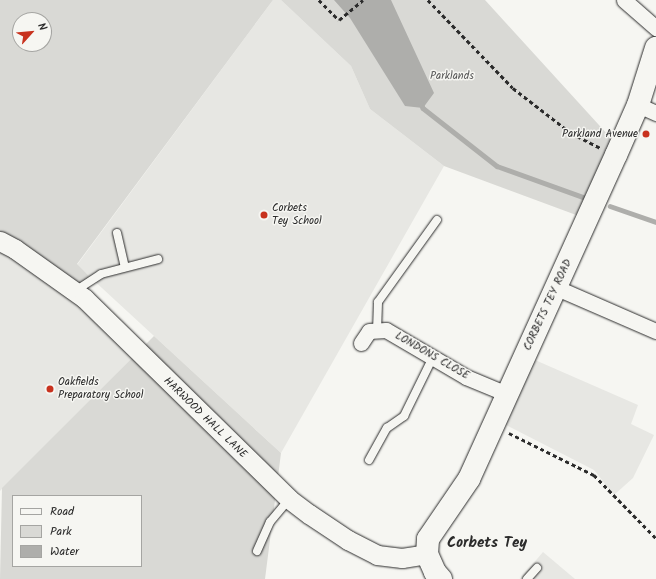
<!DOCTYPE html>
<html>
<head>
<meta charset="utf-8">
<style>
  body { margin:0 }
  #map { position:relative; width:656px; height:579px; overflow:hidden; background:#f6f6f2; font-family:Kalam,sans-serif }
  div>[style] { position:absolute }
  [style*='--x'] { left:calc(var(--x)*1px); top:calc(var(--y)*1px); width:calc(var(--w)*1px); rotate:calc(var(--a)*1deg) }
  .built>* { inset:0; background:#e7e7e3 }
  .green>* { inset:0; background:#d9d9d5 }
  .water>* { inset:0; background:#aeaeab }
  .stream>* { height:4.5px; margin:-2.25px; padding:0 2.25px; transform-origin:2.25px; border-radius:2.25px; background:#aeaeab }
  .path>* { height:2.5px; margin-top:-1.25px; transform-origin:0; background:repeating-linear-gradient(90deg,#2b2b2b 0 4px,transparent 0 7px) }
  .roads { filter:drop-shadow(0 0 1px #2b2b2b) drop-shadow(0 0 1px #2b2b2b) }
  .service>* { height:8px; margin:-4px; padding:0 4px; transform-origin:4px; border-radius:4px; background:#f6f6f2 }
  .minor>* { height:15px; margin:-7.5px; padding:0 7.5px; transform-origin:7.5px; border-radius:7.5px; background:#f6f6f2 }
  .tertiary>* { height:19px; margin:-9.5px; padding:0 9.5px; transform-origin:9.5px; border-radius:9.5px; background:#f6f6f2 }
  .secondary>* { height:22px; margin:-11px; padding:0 11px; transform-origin:11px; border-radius:11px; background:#f6f6f2 }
  .dots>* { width:11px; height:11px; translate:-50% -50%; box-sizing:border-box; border:2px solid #f6f6f2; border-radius:50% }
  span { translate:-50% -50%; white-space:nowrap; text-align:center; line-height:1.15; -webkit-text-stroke:3px #f6f6f2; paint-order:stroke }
  .park-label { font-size:11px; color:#565656 }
  .poi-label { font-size:11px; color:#2b2b2b }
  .right { translate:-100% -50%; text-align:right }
  .left { translate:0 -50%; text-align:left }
  .street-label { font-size:11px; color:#2b2b2b }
  .district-label { font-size:15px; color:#2b2b2b; font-weight:700 }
  .legend { position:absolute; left:12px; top:495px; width:130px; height:72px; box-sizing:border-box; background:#f6f6f2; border:1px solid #a5a5a2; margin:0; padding:5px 7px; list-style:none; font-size:12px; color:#2b2b2b }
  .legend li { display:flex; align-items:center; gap:8px; height:20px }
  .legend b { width:20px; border:1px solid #a5a5a2 }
  .north { position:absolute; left:12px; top:12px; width:40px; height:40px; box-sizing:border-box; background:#f6f6f2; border:1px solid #a5a5a2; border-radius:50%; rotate:63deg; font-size:11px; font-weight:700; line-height:16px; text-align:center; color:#2b2b2b }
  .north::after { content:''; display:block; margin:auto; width:14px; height:18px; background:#c8321e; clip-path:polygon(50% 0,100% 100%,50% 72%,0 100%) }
</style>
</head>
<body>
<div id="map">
  <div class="built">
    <i style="clip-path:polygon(273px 0,281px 0,351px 66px,370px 109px,444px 166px,281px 453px,77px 265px)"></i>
    <i style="clip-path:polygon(0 241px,138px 352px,0 491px)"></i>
    <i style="clip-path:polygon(535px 360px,638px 405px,631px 424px,654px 435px,633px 478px,614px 495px,594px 470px,502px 423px)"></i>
    <i style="clip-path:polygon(543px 552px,575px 579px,520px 579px)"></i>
  </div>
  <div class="green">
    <i style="clip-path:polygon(evenodd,0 0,273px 0,77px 264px,91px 278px,75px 292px,0 241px,0 0,20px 20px,44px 20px,44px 44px,20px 44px,20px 20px)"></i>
    <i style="clip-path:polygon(281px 0,485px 0,619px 147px,587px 219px,444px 166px,370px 109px,351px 66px)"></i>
    <i style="clip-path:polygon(evenodd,154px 336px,281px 453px,265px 579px,0 579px,2px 488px,154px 336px,13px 496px,141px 496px,141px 566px,13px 566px,13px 496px)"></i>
  </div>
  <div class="water">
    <i style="clip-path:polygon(334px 0,391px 0,434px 93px,423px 108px,405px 106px,350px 18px)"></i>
  </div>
  <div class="stream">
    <i style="--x:421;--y:103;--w:5;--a:68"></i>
    <i style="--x:423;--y:108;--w:94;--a:38.1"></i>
    <i style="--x:497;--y:166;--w:95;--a:19.8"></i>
    <i style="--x:610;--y:206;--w:49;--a:19.2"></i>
  </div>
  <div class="path">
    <i style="--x:319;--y:0;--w:28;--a:45"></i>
    <i style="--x:339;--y:20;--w:31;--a:-40"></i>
    <i style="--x:428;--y:0;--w:122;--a:46"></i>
    <i style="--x:513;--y:88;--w:73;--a:37.8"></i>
    <i style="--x:571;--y:133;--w:34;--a:27"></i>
    <i style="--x:509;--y:433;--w:95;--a:26.3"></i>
    <i style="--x:594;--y:475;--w:88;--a:45.5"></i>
  </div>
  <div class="roads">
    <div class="service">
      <i style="--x:117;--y:233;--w:35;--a:77"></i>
      <i style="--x:75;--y:291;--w:31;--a:-33"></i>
      <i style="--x:101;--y:274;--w:59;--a:-14.7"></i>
      <i style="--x:377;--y:331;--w:29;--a:-88"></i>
      <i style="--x:378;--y:302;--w:101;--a:-54.3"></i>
      <i style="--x:369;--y:460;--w:37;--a:-61"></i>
      <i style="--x:387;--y:428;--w:21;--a:-35"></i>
      <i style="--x:404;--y:416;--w:66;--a:-63.8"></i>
      <i style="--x:257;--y:551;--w:32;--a:-66"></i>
      <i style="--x:270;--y:522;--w:30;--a:-50"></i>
      <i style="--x:527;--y:579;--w:15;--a:-48"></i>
    </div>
    <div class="minor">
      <i style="--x:624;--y:0;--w:43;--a:41.2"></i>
      <i style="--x:638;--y:105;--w:20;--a:24"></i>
      <i style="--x:557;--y:288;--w:108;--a:23.5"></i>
      <i style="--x:361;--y:343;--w:14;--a:-56"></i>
      <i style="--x:369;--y:331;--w:17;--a:-3"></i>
      <i style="--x:386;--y:330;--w:93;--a:30.4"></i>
      <i style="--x:466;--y:377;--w:44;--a:22.5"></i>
    </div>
    <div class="tertiary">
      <i style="--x:0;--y:241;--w:17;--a:28"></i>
      <i style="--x:15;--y:249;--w:85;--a:35.4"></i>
      <i style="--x:84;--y:298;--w:287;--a:44.4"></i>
      <i style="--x:289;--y:499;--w:25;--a:37"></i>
      <i style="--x:309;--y:514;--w:47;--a:33.7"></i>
      <i style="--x:348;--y:540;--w:33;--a:27"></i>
      <i style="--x:377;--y:555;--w:25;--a:7"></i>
      <i style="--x:402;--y:558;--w:25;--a:-9"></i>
    </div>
    <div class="secondary">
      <i style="--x:441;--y:579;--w:9;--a:-131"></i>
      <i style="--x:435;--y:572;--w:20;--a:-114"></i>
      <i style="--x:427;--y:554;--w:15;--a:-86"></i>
      <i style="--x:428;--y:539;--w:73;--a:-55.7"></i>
      <i style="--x:469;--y:479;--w:356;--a:-65.6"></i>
      <i style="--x:616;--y:155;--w:55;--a:-66.3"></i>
      <i style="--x:638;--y:105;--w:60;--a:-72.5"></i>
    </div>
  </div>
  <div class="dots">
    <i style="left:646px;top:134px;background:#c8321e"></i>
    <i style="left:264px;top:215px;background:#c8321e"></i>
    <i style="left:50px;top:389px;background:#c8321e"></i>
  </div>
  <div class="park-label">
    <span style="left:452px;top:76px">Parklands</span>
  </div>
  <div class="poi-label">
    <span class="right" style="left:638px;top:134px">Parkland Avenue</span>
    <span class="left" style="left:272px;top:215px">Corbets<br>Tey School</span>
    <span class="left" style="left:58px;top:389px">Oakfields<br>Preparatory School</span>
  </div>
  <div class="street-label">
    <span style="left:548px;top:305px;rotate:-65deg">CORBETS TEY ROAD</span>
    <span style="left:432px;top:356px;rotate:30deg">LONDONS CLOSE</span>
    <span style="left:205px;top:418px;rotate:44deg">HARWOOD HALL LANE</span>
  </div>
  <div class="district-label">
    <span style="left:487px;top:544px">Corbets Tey</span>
  </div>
  <ul class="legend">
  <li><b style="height:5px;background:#f6f6f2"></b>Road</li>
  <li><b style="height:11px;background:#d9d9d5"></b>Park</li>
  <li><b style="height:11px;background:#aeaeab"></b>Water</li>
  </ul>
  <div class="north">N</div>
</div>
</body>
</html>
